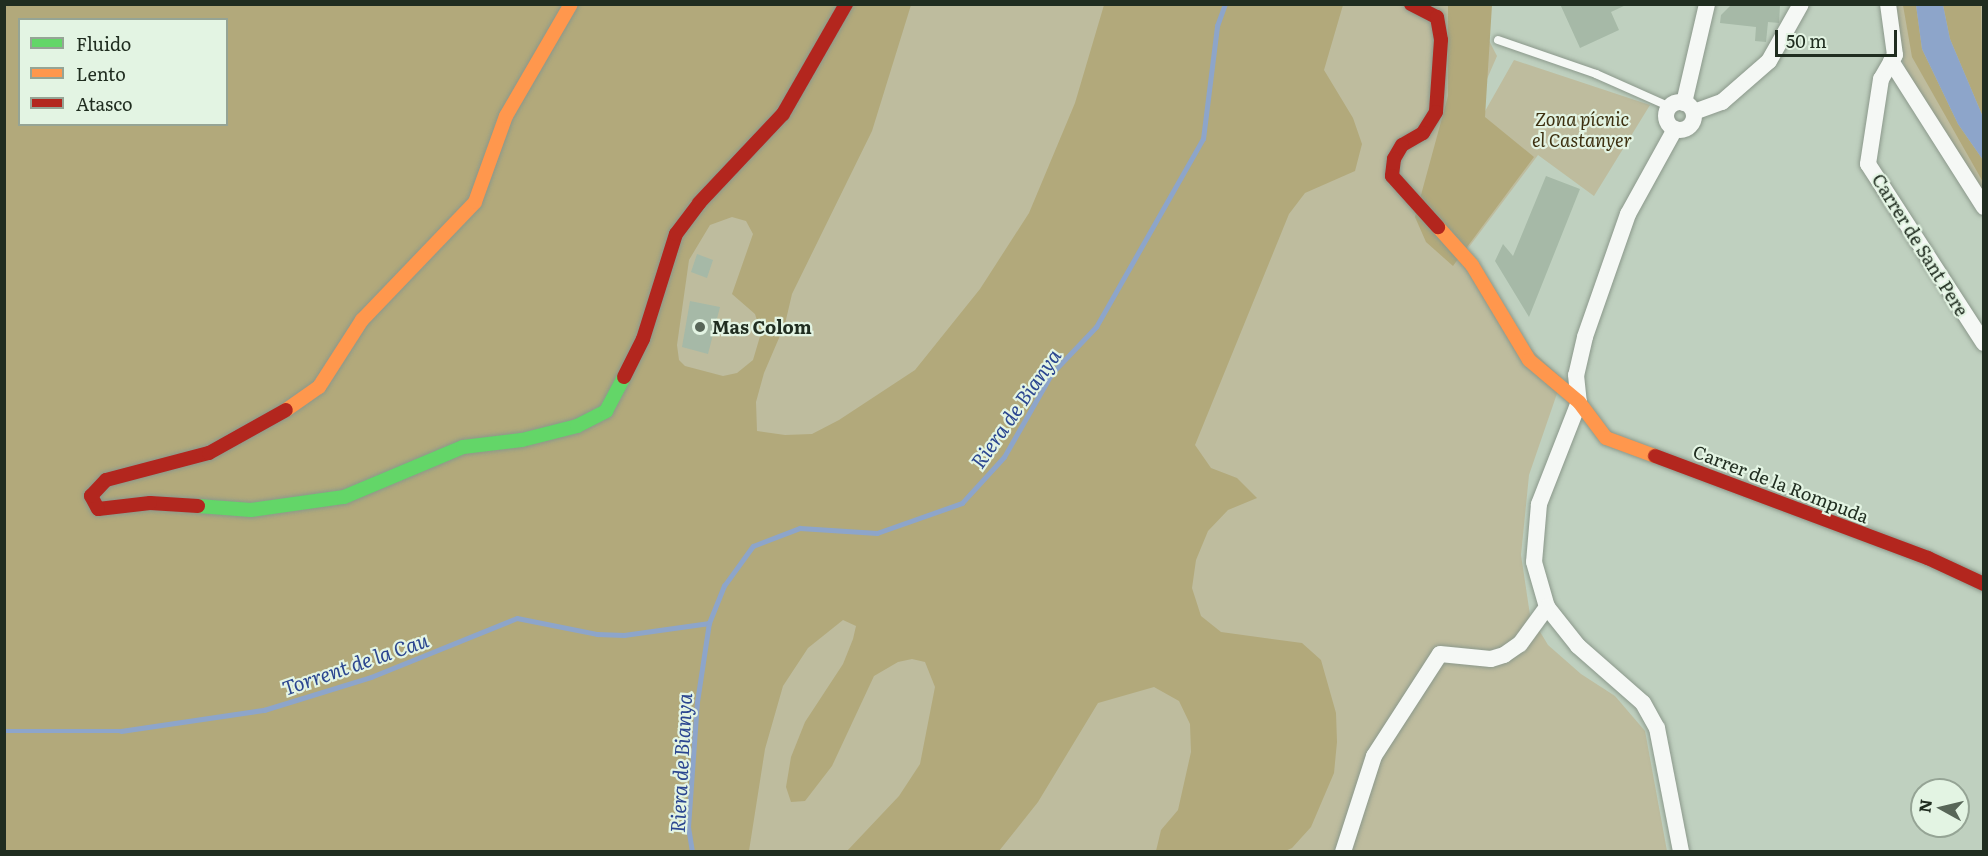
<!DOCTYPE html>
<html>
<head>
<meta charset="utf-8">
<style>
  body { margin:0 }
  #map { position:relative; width:1988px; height:856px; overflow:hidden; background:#bfd0bf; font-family:Literata,serif }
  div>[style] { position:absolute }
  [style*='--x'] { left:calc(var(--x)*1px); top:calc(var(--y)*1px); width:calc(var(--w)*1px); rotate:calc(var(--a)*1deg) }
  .green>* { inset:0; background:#bebc9e }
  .forest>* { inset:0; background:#b2a97b }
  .water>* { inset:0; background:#8da5ca }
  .stream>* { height:4.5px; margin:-2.25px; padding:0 2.25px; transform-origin:2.25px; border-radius:2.25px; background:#8da5ca }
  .building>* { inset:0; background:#a6b9a7 }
  .roads { filter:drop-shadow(0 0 2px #8b988b) drop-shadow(0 0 2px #8b988b) }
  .lane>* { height:8px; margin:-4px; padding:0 4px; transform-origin:4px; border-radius:4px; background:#f5f8f5 }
  .street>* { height:16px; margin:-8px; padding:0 8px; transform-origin:8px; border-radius:8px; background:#f5f8f5 }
  .street>.ring { margin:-8px; padding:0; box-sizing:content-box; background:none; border:16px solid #f5f8f5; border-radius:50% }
  .fast>* { height:14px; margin:-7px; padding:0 7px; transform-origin:7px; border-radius:7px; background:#63d668 }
  .slow>* { height:14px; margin:-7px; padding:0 7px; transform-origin:7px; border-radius:7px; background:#ff974d }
  .jam>* { height:14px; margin:-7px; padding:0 7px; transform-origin:7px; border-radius:7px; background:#b3261e }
  .dots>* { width:16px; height:16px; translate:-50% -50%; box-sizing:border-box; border:3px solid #e3f4e3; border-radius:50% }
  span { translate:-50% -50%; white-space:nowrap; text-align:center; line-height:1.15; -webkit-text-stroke:4.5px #e3f4e3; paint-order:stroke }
  .park-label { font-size:18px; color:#3d3010; font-style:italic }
  .street-label { font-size:18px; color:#202d20 }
  .poi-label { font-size:18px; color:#202d20; font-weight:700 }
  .left { translate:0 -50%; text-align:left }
  .water-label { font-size:20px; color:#2b4690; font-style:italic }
  .frame { position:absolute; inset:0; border:6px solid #202d20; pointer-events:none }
  .legend { position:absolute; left:18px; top:18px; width:210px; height:108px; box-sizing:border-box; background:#e3f4e3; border:2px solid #95a495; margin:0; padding:8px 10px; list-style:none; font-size:18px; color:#202d20 }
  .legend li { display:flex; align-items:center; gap:12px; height:30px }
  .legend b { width:30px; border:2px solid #95a495 }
  .north { position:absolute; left:1910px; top:778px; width:60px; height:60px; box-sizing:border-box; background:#e3f4e3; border:2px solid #95a495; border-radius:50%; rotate:278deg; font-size:16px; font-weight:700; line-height:24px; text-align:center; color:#202d20 }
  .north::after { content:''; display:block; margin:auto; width:21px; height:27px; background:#586658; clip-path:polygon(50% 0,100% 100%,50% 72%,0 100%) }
  .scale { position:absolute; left:1775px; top:30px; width:122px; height:27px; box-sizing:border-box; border:3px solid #202d20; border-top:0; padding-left:8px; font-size:18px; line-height:21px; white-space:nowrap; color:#202d20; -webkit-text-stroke:4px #e3f4e3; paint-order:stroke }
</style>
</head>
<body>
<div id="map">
  <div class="green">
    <i style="clip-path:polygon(evenodd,5px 5px,1487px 5px,1482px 27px,1497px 56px,1433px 203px,1514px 60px,1650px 105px,1594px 196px,1538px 155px,1466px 251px,1527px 345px,1562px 379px,1529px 475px,1521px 555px,1530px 615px,1548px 645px,1581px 674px,1615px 696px,1645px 731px,1667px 851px,5px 852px,5px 5px,20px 20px,226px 20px,226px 124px,20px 124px,20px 20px)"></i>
    <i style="clip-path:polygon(1893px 5px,1983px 5px,1983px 194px,1909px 80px,1899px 49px)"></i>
  </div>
  <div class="forest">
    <i style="clip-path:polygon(evenodd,5px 5px,911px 5px,872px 131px,792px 294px,785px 324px,764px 373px,756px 402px,757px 431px,785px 435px,812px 434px,839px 420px,915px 370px,980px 289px,1029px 213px,1075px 103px,1104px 5px,1343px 5px,1324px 70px,1353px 118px,1362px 144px,1355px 171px,1305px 193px,1289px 214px,1195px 445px,1211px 468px,1237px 478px,1257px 498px,1228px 510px,1208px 531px,1196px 560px,1192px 588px,1201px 616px,1221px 632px,1302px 643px,1321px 660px,1336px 713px,1337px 742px,1334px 773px,1311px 827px,1292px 848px,1283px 852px,1156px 851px,1161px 830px,1178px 810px,1191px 752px,1190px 724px,1179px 701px,1154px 687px,1098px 703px,1038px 802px,999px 851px,847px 851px,899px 796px,920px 764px,935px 687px,925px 662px,912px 659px,898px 662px,874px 676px,832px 766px,805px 801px,791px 802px,786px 787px,791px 757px,805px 722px,843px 664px,853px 639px,856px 626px,843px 620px,808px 648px,783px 686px,765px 749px,749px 851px,5px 852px,5px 5px,20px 20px,226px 20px,226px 124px,20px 124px,20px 20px,5px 5px,732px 217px,746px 221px,753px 234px,732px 294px,755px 314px,761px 333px,753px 360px,737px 373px,723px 376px,685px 366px,679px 360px,677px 345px,689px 260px,710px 225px,732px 217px)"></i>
    <i style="clip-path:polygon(1448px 5px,1492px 5px,1485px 117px,1534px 157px,1453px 266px,1426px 242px,1415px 217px,1448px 96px)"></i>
    <i style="clip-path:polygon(1903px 5px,1916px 5px,1922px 49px,1958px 124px,1983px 160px,1983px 182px,1912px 57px)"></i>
    <i style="clip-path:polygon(1943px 5px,1981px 5px,1983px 117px,1950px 39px)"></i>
  </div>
  <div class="water">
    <i style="clip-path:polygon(1916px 5px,1943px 5px,1950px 39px,1983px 117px,1983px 160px,1958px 124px,1922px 49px)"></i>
  </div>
  <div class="stream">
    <i style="--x:4;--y:731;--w:117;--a:0"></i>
    <i style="--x:121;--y:731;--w:145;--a:-8.4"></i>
    <i style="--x:264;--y:710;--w:112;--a:-17.1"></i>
    <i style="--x:371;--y:677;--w:157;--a:-22"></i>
    <i style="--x:517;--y:618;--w:82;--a:11.3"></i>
    <i style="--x:597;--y:634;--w:27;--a:2"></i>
    <i style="--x:624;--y:635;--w:86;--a:-8"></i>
    <i style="--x:692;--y:852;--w:25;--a:-99"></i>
    <i style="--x:688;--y:827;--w:125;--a:-85.9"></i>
    <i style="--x:697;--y:702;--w:80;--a:-81.4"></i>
    <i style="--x:709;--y:623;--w:40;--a:-68"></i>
    <i style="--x:724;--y:586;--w:49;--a:-54.1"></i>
    <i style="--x:753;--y:546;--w:50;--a:-21"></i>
    <i style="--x:800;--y:528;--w:77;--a:3.7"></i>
    <i style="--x:877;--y:533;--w:90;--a:-19.4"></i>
    <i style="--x:962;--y:503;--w:62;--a:-47.6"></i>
    <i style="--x:1004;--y:457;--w:97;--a:-60.3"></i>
    <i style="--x:1052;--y:373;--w:64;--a:-46.3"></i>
    <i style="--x:1096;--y:327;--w:216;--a:-60.4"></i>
    <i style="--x:1203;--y:139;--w:114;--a:-82.9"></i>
    <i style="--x:1217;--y:26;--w:23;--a:-70"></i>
  </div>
  <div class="building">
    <i style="clip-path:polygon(1560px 4px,1628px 4px,1611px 12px,1619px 30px,1580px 48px)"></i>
    <i style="clip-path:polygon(1732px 4px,1780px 5px,1779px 23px,1768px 22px,1766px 42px,1755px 41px,1756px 27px,1720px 23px,1721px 15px)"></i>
    <i style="clip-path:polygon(1546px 176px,1580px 189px,1529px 317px,1495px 261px,1503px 244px,1513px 256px)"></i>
    <i style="clip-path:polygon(697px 254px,713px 260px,707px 278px,691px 272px)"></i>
    <i style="clip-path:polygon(690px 301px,720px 307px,708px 354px,682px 347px)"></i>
  </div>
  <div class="roads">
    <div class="lane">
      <i style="--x:1498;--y:40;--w:104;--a:19.1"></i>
      <i style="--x:1596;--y:74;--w:81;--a:24"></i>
    </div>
    <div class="street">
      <i style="--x:1888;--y:4;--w:51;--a:82.2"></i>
      <i style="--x:1895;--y:55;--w:28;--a:120"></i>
      <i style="--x:1881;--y:79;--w:86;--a:98.7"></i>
      <i style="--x:1868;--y:164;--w:213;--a:57.1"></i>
      <i style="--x:1891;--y:61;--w:173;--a:57.5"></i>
      <i class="ring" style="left:1666px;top:102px;width:12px;height:12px"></i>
      <i style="--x:1684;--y:103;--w:102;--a:-76.9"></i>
      <i style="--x:1694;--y:112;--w:30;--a:-20"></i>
      <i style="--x:1722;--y:102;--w:62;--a:-41.1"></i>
      <i style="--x:1769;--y:61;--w:65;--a:-60.7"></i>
      <i style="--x:1675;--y:129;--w:97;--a:118.9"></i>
      <i style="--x:1628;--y:214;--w:130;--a:109.3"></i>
      <i style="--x:1585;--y:337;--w:39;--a:103"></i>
      <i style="--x:1576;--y:375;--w:27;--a:84"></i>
      <i style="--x:1579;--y:402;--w:110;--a:111.4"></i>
      <i style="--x:1539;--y:504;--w:58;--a:94.9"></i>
      <i style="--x:1534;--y:562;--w:47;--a:73.9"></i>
      <i style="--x:1547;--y:607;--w:50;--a:51.5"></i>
      <i style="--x:1578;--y:646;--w:86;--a:41.2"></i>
      <i style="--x:1643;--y:703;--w:29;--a:61"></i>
      <i style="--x:1657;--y:728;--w:126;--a:79"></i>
      <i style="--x:1343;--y:852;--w:101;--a:-72.1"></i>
      <i style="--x:1374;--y:756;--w:121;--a:-57.1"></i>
      <i style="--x:1440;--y:654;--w:51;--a:5.6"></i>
      <i style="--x:1491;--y:659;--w:14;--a:-17"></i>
      <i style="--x:1504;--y:655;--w:19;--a:-35"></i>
      <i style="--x:1520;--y:644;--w:46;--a:-53.9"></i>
    </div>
    <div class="fast">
      <i style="--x:198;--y:506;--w:53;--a:4.3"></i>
      <i style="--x:251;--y:510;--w:94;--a:-8"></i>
      <i style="--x:344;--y:497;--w:129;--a:-22.8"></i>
      <i style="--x:463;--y:447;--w:59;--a:-6.8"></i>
      <i style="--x:522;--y:440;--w:57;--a:-14.3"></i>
      <i style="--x:577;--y:426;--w:33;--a:-27"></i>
      <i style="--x:606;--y:411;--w:38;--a:-62"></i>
    </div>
    <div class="slow">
      <i style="--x:1438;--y:227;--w:51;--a:48.2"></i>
      <i style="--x:1472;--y:265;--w:111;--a:59"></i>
      <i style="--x:1529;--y:360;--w:65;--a:40"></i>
      <i style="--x:1579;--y:402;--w:45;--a:53.1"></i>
      <i style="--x:1606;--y:438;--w:52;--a:20.2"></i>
      <i style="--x:286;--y:410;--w:40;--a:-34.9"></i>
      <i style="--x:319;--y:387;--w:80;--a:-57.3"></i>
      <i style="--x:362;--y:320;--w:163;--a:-46.2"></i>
      <i style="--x:475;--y:202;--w:91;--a:-70.2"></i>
      <i style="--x:506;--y:116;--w:129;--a:-59.9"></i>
    </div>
    <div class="jam">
      <i style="--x:1411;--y:4;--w:29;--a:27"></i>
      <i style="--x:1437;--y:17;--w:23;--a:80"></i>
      <i style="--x:1441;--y:40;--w:72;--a:94"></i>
      <i style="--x:1436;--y:112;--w:25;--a:122"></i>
      <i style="--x:1423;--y:133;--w:24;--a:150"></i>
      <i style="--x:1402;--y:145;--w:16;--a:120"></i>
      <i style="--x:1394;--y:159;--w:17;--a:97"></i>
      <i style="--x:1392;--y:176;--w:69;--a:48"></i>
      <i style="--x:624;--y:377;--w:42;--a:-63.4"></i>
      <i style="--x:643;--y:339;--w:110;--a:-72.6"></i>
      <i style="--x:676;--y:234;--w:39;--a:-53"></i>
      <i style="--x:699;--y:203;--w:122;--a:-46.7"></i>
      <i style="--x:783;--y:114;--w:127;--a:-60.2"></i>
      <i style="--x:1655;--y:456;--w:291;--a:20.5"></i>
      <i style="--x:1928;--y:558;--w:62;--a:24.9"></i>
      <i style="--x:198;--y:506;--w:48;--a:-176.4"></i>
      <i style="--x:150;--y:503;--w:52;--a:173.4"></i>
      <i style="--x:98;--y:509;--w:15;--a:-118"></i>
      <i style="--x:91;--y:496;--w:22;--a:-47"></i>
      <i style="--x:106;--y:480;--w:106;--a:-14.7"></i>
      <i style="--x:209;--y:453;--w:88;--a:-29.2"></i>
    </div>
  </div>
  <div class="dots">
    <i style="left:700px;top:327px;background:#586658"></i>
  </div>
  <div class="park-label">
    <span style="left:1582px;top:130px">Zona pícnic<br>el Castanyer</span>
  </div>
  <div class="street-label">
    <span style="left:1920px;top:245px;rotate:58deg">Carrer de Sant Pere</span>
    <span style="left:1781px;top:484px;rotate:21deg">Carrer de la Rompuda</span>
  </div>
  <div class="poi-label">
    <span class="left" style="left:712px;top:327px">Mas Colom</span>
  </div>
  <div class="water-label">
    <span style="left:1015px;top:408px;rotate:-55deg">Riera de Bianya</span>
    <span style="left:355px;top:663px;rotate:-19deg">Torrent de la Cau</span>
    <span style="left:680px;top:763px;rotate:-87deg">Riera de Bianya</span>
  </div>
  <div class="frame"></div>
  <ul class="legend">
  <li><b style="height:8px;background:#63d668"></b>Fluido</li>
  <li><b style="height:8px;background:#ff974d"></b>Lento</li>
  <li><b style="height:8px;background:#b3261e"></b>Atasco</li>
  </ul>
  <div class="north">N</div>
  <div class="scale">50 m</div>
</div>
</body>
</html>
